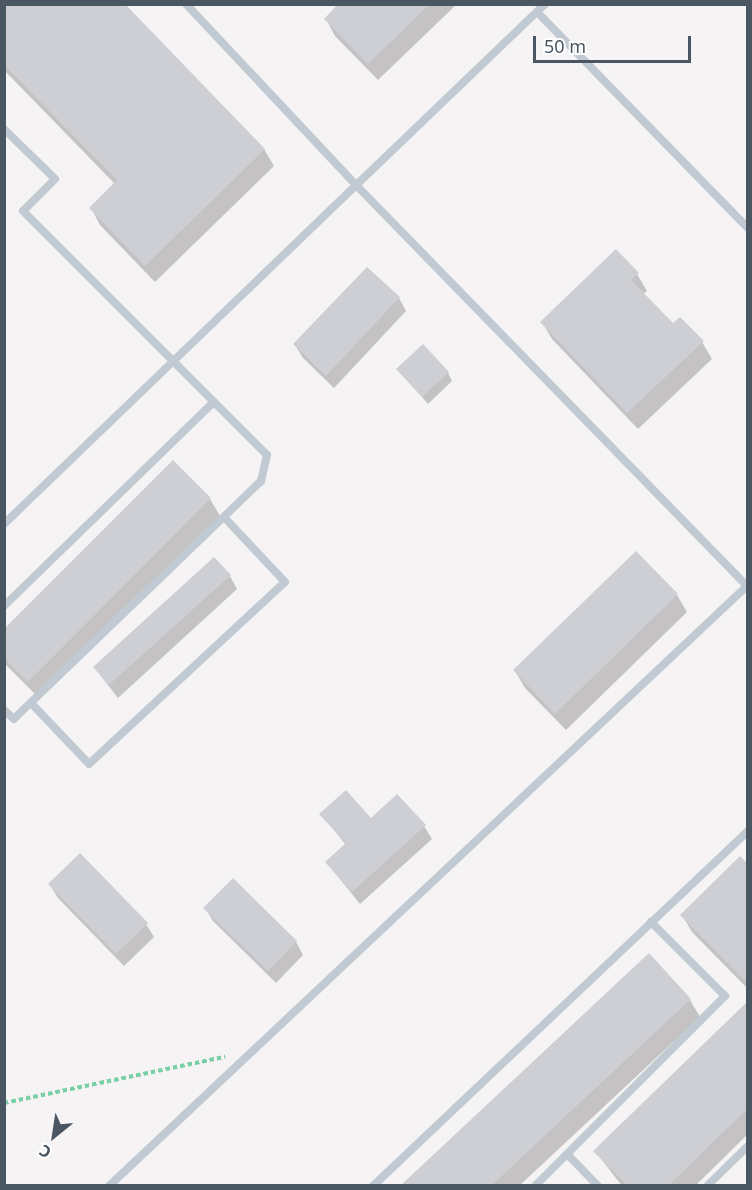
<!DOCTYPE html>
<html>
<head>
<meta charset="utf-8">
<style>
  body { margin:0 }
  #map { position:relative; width:752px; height:1190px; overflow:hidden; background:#f5f3f3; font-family:"Noto Sans",sans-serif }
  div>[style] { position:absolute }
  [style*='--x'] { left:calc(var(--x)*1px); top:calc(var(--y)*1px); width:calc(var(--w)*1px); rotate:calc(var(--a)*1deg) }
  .shadow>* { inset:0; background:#0003 }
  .building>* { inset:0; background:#cdcfd5 }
  .path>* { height:4px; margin-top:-2px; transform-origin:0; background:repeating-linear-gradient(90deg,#7ad0a6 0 4.5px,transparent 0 7.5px) }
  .lane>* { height:8px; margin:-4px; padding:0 4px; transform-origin:4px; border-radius:4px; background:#c1cad2 }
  span { translate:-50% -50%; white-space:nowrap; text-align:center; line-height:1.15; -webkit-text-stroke:6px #fff; paint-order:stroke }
  .frame { position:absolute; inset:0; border:6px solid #4a5661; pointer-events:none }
  .north { position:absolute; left:24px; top:1106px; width:60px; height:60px; -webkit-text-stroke:4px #fff; paint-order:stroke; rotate:210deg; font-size:16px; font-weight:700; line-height:24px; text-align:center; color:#4a5661 }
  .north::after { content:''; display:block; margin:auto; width:21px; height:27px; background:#4a5661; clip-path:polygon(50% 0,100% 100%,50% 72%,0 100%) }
  .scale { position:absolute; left:533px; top:36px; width:158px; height:27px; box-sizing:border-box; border:3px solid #4a5661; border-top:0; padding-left:8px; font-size:18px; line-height:21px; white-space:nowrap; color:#4a5661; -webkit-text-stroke:4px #fff; paint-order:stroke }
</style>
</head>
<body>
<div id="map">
  <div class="shadow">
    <i style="clip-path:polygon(4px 4px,264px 149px,274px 166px,155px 282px,100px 225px,91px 208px,115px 184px,4px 70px)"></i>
    <i style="clip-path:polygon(341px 4px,457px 4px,378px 80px,335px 36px,326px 19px)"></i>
    <i style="clip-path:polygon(637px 274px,647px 291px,643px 294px,673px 326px,702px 342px,712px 359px,638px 429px,552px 339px,542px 322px)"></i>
    <i style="clip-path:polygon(399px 298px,406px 311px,334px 388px,303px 358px,295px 345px)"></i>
    <i style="clip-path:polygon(398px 369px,448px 373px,452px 381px,428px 404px)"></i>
    <i style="clip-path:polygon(210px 499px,220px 516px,39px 698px,4px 663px,4px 631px)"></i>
    <i style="clip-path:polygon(230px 576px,237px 589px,118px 698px,94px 667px)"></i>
    <i style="clip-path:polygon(677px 595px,687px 612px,566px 730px,525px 688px,515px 671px)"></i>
    <i style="clip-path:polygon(321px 814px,424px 826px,432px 839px,360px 904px,327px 863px,346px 845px)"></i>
    <i style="clip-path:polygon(748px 866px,748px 989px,692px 932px,682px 915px)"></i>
    <i style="clip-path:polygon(50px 885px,146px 924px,154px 937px,124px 966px,58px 898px)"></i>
    <i style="clip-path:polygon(205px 908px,296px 942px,303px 955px,276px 983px,213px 921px)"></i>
    <i style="clip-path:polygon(690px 1000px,700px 1017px,519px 1186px,402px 1186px)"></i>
    <i style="clip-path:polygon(748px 1003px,748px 1134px,695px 1186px,622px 1186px,595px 1151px)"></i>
  </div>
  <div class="building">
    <i style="clip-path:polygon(4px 4px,125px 4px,265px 149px,145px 266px,89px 208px,117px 180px,4px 65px)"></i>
    <i style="clip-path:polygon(338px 4px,430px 4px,368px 64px,324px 19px)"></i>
    <i style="clip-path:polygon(616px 249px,639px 273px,631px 280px,673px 323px,680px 317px,704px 341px,627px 413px,540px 322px)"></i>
    <i style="clip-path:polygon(367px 267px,400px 297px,326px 376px,293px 344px)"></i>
    <i style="clip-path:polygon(423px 344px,449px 372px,422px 397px,396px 369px)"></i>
    <i style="clip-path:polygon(173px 460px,211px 498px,28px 682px,4px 658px,4px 629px)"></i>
    <i style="clip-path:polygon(636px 551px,678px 594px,555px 714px,513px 670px)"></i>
    <i style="clip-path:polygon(214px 557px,231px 575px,109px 685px,93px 667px)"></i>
    <i style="clip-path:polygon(346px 790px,371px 818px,397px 794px,426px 825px,352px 892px,325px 862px,346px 843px,319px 814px)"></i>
    <i style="clip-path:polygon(80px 853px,148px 923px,116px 954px,48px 884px)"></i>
    <i style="clip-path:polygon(740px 856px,748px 864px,748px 984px,680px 915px)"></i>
    <i style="clip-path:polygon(233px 878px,297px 941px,268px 971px,203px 908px)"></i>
    <i style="clip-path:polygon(649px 953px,691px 999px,491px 1186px,400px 1186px)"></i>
    <i style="clip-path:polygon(748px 1001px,748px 1108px,668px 1186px,628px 1186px,593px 1151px)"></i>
  </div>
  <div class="path">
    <i style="--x:4;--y:1103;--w:226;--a:-11.8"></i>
  </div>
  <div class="lane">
    <i style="--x:545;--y:4;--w:262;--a:136.2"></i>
    <i style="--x:356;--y:185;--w:560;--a:45.72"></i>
    <i style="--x:537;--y:12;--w:302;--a:45.7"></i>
    <i style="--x:4;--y:129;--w:71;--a:44.4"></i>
    <i style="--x:55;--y:179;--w:45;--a:135"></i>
    <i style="--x:23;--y:211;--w:345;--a:45"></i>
    <i style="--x:267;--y:455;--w:27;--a:103"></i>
    <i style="--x:261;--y:481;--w:343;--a:136.1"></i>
    <i style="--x:14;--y:719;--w:13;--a:-138"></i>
    <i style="--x:4;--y:524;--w:489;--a:-43.9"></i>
    <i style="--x:356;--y:185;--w:248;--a:-133.2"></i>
    <i style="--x:4;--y:606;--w:293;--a:-44.2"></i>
    <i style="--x:31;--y:703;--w:84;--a:46.4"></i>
    <i style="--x:89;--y:764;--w:267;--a:-42.9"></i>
    <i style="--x:285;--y:582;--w:89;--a:-133.2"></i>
    <i style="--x:567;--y:1154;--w:45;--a:45.9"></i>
    <i style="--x:109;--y:1186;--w:877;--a:-43.24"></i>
    <i style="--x:373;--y:1186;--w:516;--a:-43.43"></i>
    <i style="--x:535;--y:1186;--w:269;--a:-45"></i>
    <i style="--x:725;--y:996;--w:105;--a:-135"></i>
    <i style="--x:707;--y:1186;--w:57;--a:-44.3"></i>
  </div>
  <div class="frame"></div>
  <div class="north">С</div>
  <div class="scale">50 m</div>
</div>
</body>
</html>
